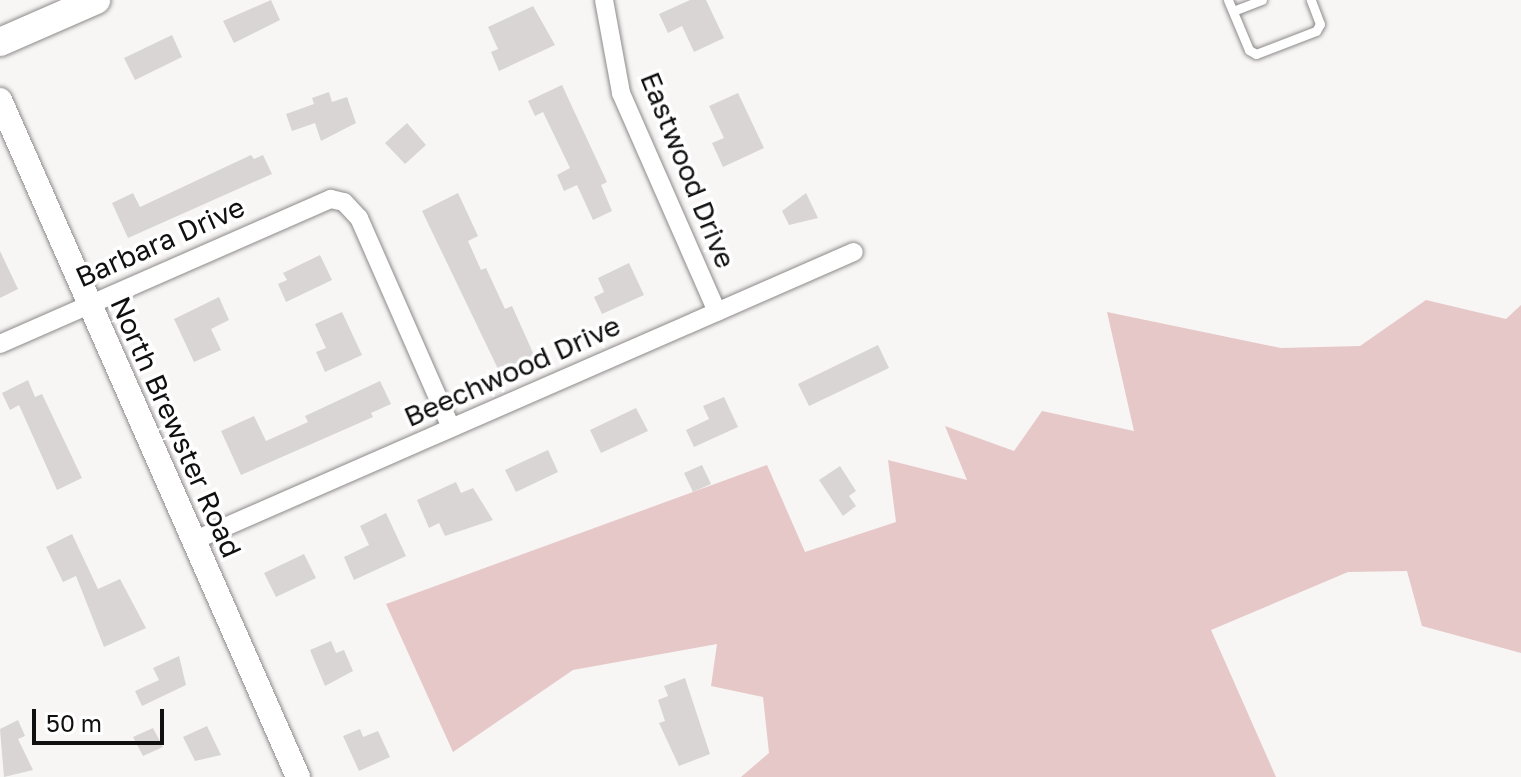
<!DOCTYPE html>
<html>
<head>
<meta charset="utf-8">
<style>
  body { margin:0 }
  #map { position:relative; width:1521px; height:777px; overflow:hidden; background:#f8f5f5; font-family:"Golos Text",sans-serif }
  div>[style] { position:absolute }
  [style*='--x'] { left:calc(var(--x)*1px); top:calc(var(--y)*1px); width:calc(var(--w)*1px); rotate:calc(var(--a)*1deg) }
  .green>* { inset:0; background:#e6c8c8 }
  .building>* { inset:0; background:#d9d5d5 }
  .roads { filter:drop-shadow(0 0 2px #8d8a8a) drop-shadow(0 0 2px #8d8a8a) }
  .service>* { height:9px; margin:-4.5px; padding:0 4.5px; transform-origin:4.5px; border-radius:4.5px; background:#fff }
  .minor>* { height:18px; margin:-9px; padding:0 9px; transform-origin:9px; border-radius:9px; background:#fff }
  .secondary>* { height:24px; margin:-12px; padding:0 12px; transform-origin:12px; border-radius:12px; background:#fff }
  .primary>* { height:28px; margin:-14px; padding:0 14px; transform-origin:14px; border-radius:14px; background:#fff }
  span { translate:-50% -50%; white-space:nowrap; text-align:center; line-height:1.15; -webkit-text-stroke:7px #fff; paint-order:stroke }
  .street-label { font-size:28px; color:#111010 }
  .scale { position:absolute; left:32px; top:709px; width:132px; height:36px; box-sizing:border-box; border:4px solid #111010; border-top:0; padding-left:10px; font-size:24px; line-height:28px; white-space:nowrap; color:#111010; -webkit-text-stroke:6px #fff; paint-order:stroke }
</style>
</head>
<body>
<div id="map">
  <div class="green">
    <i style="clip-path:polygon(1426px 300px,1506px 319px,1521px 305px,1521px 653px,1422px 626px,1407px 571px,1348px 572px,1211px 630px,1276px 777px,741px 777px,769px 753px,763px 697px,711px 686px,717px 644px,573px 670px,453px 752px,386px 604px,767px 465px,805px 552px,896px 522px,888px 460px,967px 480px,945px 426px,1014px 451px,1042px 411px,1134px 431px,1107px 312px,1281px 348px,1360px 346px)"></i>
  </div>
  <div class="building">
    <i style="clip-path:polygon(271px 0,280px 20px,234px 43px,223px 21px)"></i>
    <i style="clip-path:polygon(690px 0,706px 0,724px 38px,694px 52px,682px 26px,668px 33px,659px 14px)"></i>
    <i style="clip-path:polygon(533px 6px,555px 45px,499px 71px,491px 52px,498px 49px,488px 27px)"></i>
    <i style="clip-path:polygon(172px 35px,182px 57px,135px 80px,124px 58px)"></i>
    <i style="clip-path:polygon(562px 85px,607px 182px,601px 185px,612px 211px,593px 220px,577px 185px,564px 191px,557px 175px,570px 168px,543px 112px,535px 116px,528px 101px)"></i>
    <i style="clip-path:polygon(329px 92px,332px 102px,347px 97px,356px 123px,321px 141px,315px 123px,292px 131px,286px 114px,314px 104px,312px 98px)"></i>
    <i style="clip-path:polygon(738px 93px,764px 148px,723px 167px,712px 143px,724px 138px,709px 106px)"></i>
    <i style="clip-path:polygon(407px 123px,426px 145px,405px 164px,385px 143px)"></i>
    <i style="clip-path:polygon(251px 155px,254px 159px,263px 155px,272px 174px,128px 238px,112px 203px,133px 193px,140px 207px)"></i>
    <i style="clip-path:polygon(458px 193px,478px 236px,468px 241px,481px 270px,486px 268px,505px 309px,512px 306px,534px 355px,499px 371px,422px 211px)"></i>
    <i style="clip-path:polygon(806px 193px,818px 218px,789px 225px,782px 211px)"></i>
    <i style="clip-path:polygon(0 251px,18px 289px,0 298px)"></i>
    <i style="clip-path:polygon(320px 255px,332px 280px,286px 302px,278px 284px,287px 280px,283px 273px)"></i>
    <i style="clip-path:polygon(629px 263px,644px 295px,602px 314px,594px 297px,604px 292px,598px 278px)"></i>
    <i style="clip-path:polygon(219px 297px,229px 320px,211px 329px,221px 350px,194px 362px,174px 319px)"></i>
    <i style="clip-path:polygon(342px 312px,362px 355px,325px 372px,316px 352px,326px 348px,315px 324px)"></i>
    <i style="clip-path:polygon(878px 345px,889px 368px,809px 406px,798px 384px)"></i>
    <i style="clip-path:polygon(28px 380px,35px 397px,42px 394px,82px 478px,57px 490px,19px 405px,10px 410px,2px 393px)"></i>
    <i style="clip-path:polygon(380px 381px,391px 404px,371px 413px,373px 417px,241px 475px,221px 431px,254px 416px,266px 441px,308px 422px,305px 416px)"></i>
    <i style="clip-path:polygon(724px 397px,738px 427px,694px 447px,686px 430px,709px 419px,703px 406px)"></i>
    <i style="clip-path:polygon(636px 408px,648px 431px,601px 453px,590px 430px)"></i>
    <i style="clip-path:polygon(548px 450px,558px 472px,516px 492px,505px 470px)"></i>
    <i style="clip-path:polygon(702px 465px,711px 484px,693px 492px,684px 473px)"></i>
    <i style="clip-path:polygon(840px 466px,856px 491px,849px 496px,856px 506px,843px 516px,819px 480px)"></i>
    <i style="clip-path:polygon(456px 482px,461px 493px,473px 488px,493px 520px,445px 536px,439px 523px,429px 528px,417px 500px)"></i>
    <i style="clip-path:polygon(386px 513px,406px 556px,354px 580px,344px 557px,369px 545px,360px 526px)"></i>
    <i style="clip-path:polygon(72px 534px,98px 589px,120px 579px,146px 628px,104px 647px,76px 576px,63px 582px,46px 547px)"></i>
    <i style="clip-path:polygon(304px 554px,316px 578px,276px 597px,264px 573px)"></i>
    <i style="clip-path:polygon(331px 641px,336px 653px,344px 650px,353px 671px,325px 686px,310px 650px)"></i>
    <i style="clip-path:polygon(179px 656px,186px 685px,142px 706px,135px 691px,159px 680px,153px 668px)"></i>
    <i style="clip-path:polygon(685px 678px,710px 754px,679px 766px,659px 723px,665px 721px,658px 700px,668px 696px,664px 686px)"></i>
    <i style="clip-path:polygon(18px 720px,25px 736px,18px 739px,33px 770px,4px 777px,0 729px)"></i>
    <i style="clip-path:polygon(207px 726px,221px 755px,195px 761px,183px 737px)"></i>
    <i style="clip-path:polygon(153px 728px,163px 747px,143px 756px,133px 737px)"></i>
    <i style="clip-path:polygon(360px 729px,363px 737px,378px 731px,390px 757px,359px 771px,343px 736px)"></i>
  </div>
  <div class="roads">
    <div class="service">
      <i style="--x:1228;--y:0;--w:54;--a:67.2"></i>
      <i style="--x:1249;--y:50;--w:8;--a:30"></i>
      <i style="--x:1256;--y:54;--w:64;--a:-21"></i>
      <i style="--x:1316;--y:31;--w:8;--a:-60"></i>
      <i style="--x:1320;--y:24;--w:26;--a:-111"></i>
      <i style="--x:1233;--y:11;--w:31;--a:-21"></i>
    </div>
    <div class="minor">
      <i style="--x:604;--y:0;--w:95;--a:79.6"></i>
      <i style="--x:621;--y:93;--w:239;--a:66.3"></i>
      <i style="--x:0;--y:344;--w:361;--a:-23.7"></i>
      <i style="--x:331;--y:199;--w:13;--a:13"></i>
      <i style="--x:344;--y:202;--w:22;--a:47"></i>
      <i style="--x:359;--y:218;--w:229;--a:66.3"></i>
      <i style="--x:193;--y:541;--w:721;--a:-23.62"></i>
    </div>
    <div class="secondary">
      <i style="--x:0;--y:100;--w:740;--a:66.24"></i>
    </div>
    <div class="primary">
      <i style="--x:0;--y:42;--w:105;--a:-23.6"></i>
    </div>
  </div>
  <div class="street-label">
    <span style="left:688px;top:170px;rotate:68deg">Eastwood Drive</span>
    <span style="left:160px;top:242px;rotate:-24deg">Barbara Drive</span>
    <span style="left:512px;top:371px;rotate:-24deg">Beechwood Drive</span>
    <span style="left:176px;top:427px;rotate:66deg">North Brewster Road</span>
  </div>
  <div class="scale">50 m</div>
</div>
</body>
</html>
